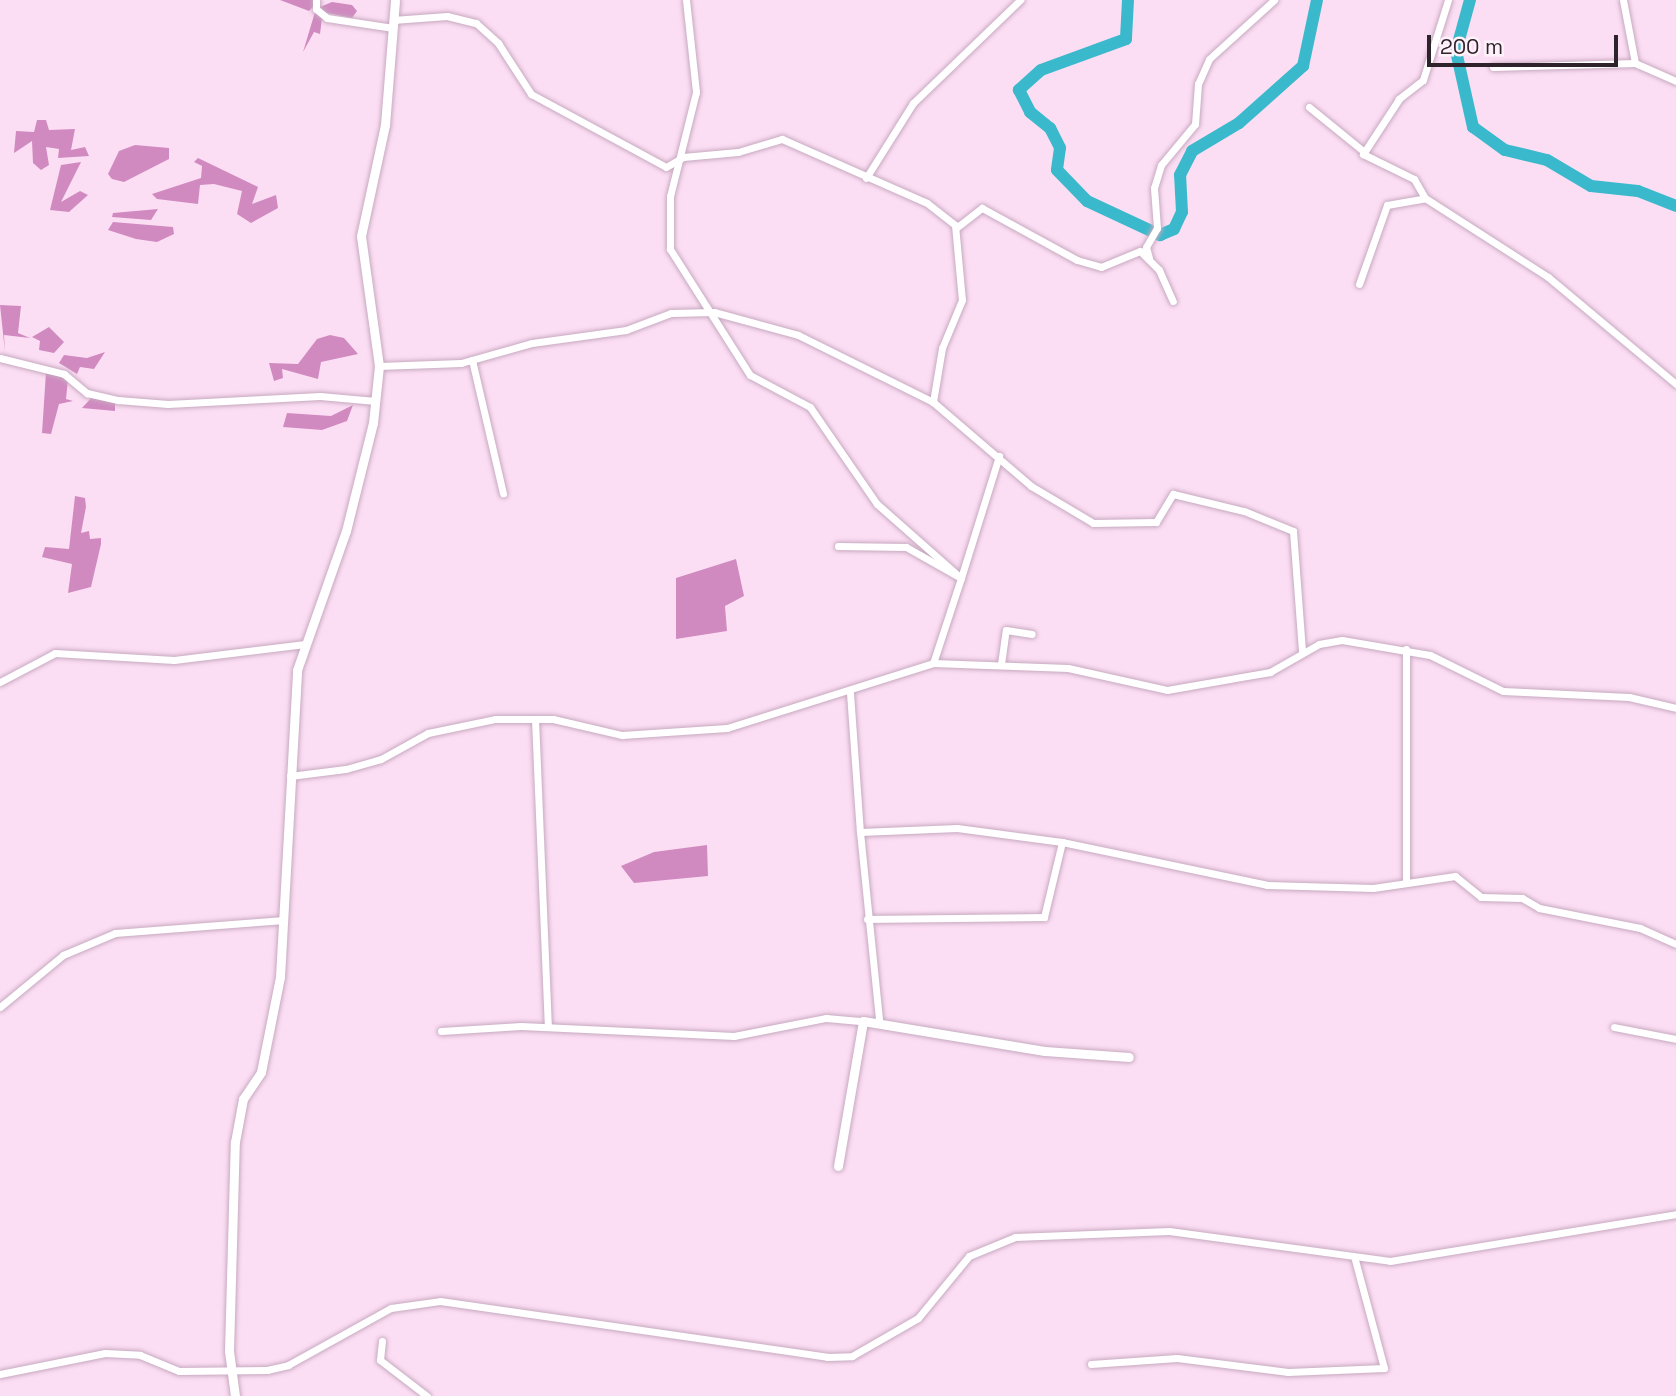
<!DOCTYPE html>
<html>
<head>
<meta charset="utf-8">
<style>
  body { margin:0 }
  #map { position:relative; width:1676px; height:1396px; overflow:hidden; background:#fcdef4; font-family:"Space Grotesk",sans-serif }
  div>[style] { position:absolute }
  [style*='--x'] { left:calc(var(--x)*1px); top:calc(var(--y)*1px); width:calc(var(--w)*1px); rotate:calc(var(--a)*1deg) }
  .forest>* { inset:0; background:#d08ac0 }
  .river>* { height:12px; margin:-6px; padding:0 6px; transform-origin:6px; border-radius:6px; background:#3bb9cc }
  .roads { filter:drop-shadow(0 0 2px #c7aac0) drop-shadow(0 0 2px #c7aac0) }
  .minor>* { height:7px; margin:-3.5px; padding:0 3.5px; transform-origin:3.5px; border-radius:3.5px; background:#fff }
  .tertiary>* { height:9px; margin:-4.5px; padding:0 4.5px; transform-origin:4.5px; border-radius:4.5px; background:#fff }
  span { translate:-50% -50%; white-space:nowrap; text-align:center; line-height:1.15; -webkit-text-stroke:6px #fef1fa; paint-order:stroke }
  .scale { position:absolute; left:1427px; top:35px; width:191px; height:32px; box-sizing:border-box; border:4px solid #2e232b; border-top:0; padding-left:9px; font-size:21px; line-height:24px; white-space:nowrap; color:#2e232b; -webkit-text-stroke:5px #fef1fa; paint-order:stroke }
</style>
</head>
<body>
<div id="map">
  <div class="forest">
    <i style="clip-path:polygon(280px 0,319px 0,309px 11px)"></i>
    <i style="clip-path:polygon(332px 2px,352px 5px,357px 11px,352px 18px,322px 12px,320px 7px)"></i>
    <i style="clip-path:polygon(315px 12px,322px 18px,320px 34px,314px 32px,303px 52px)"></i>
    <i style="clip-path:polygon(37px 120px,46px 120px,49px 130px,75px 129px,71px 150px,85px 147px,89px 156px,58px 158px,59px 149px,46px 147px,49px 165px,41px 170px,33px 163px,32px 141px,14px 153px,16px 131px,34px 132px)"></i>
    <i style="clip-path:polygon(135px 145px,169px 148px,169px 159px,124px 182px,112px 179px,108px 174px,119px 151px)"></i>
    <i style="clip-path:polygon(198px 158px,258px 187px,252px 204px,276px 195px,278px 208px,251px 223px,237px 214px,242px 191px,214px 184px,200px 185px,198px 204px,157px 199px,152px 194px,201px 178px,202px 166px,194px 162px)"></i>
    <i style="clip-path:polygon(81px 162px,61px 202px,80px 191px,88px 195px,69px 212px,50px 210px,61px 165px)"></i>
    <i style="clip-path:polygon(158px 209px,151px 220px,112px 217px,113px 213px)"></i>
    <i style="clip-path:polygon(113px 222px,173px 227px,174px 234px,157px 242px,136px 239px,108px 230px)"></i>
    <i style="clip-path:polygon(0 305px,21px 306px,18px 333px,30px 338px,4px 335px,5px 352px)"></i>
    <i style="clip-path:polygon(49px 327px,64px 342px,54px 353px,39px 350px,40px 341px,32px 337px)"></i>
    <i style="clip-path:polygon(330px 335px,344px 338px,358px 354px,321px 362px,318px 379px,282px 369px,283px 378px,274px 381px,269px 363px,298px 364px,317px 339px)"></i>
    <i style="clip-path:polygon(105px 352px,94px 369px,80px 367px,77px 374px,59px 363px,64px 355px,87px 358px)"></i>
    <i style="clip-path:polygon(46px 372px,68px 379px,66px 399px,73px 401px,59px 404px,51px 434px,42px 433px)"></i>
    <i style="clip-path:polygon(93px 396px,115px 402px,115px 411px,82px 408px)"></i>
    <i style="clip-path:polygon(353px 405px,347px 421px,322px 430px,283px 427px,287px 413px,331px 416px)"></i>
    <i style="clip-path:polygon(75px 496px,85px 498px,86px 507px,81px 533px,89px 531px,90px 539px,101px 538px,101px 544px,91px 587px,68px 593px,72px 564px,42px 557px,45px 547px,69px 549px)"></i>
    <i style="clip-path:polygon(736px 559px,744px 596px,725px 606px,727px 631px,676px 639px,676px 578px)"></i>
    <i style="clip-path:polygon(707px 845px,708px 876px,634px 883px,621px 866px,654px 852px)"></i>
  </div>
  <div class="river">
    <i style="--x:1128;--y:0;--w:39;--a:93"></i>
    <i style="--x:1126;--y:39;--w:90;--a:160"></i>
    <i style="--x:1041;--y:70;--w:30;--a:138"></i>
    <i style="--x:1019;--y:90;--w:25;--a:63"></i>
    <i style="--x:1030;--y:112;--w:26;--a:39"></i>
    <i style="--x:1050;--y:128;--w:22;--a:63"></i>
    <i style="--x:1060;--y:148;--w:22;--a:98"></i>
    <i style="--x:1057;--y:170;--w:43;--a:45.9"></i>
    <i style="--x:1087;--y:201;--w:81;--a:25"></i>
    <i style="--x:1160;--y:235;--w:15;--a:-23"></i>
    <i style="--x:1174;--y:229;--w:19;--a:-65"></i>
    <i style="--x:1182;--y:212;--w:37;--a:-93"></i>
    <i style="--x:1180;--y:175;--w:27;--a:-63"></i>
    <i style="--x:1192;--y:151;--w:55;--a:-30.8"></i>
    <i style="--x:1239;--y:123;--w:86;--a:-41.7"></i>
    <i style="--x:1303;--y:66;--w:67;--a:-78"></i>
    <i style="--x:1470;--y:0;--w:53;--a:105.4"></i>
    <i style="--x:1456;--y:51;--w:78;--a:77.4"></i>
    <i style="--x:1473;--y:127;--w:39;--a:36"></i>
    <i style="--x:1505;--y:150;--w:43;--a:13.4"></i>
    <i style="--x:1547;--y:160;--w:51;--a:30.6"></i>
    <i style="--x:1591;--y:186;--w:47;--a:6.1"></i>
    <i style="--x:1638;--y:191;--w:41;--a:21.5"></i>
  </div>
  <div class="roads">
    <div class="minor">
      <i style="--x:316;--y:0;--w:9;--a:90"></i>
      <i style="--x:316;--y:9;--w:14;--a:39"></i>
      <i style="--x:327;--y:18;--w:67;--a:8.6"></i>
      <i style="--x:686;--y:0;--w:93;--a:83.8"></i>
      <i style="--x:696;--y:92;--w:107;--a:104"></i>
      <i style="--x:670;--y:196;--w:53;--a:90"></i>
      <i style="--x:670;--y:249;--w:149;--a:57.6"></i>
      <i style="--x:750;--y:375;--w:68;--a:28.1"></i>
      <i style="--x:810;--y:407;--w:118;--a:55.4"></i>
      <i style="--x:877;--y:504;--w:112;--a:41.4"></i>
      <i style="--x:961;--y:578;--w:128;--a:-72.7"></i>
      <i style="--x:1448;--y:0;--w:84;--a:107.4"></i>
      <i style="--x:1423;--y:80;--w:31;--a:142"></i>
      <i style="--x:1399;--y:99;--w:66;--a:123.2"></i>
      <i style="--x:1363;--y:154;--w:57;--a:26.1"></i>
      <i style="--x:1414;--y:179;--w:22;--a:60"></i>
      <i style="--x:1425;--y:198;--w:146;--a:32.7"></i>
      <i style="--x:1548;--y:277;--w:167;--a:39.9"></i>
      <i style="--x:1623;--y:0;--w:64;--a:79.2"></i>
      <i style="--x:1635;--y:63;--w:45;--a:23.7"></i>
      <i style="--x:393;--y:20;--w:54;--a:-4.2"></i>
      <i style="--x:447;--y:16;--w:30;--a:14"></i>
      <i style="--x:476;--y:23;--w:30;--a:42"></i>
      <i style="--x:498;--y:43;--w:61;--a:57.1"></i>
      <i style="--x:531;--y:94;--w:153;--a:28.4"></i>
      <i style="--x:666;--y:167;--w:20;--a:-30"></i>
      <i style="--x:683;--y:157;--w:55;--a:-5.2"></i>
      <i style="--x:738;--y:152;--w:46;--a:-16.5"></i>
      <i style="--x:782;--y:139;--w:158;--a:23.8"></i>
      <i style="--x:927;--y:203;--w:36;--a:38"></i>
      <i style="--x:955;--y:225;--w:75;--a:84.7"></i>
      <i style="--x:962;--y:300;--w:52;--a:112.6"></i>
      <i style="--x:942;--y:348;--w:55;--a:99.5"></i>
      <i style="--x:1493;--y:67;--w:142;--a:-1.6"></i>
      <i style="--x:1309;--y:107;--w:68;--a:39.1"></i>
      <i style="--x:866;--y:178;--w:89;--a:-57.9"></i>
      <i style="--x:913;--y:103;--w:149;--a:-43.9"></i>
      <i style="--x:956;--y:228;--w:33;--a:-38"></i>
      <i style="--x:982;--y:208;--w:108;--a:28.7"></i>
      <i style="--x:1077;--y:260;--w:25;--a:16"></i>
      <i style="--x:1101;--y:267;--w:42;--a:-22.3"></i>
      <i style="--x:1140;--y:251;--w:27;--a:45"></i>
      <i style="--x:1159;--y:270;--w:34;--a:66"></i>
      <i style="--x:1149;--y:258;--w:11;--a:-105"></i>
      <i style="--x:1146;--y:247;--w:22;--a:-60"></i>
      <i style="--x:1157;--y:228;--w:40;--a:-94.3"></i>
      <i style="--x:1154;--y:188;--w:24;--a:-73"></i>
      <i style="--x:1161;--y:165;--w:53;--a:-50.3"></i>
      <i style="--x:1195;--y:124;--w:40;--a:-85.7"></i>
      <i style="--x:1198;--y:84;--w:27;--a:-66"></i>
      <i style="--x:1209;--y:59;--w:88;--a:-42.2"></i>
      <i style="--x:1359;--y:284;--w:84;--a:-70.5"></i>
      <i style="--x:1387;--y:205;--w:39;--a:-10"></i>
      <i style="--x:0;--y:358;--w:66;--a:14"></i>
      <i style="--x:64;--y:374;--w:30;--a:40"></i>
      <i style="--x:87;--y:393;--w:32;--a:13"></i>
      <i style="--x:118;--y:400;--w:50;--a:4.6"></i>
      <i style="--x:168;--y:404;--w:152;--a:-3"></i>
      <i style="--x:320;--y:396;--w:56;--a:5.1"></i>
      <i style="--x:472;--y:360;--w:137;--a:76.9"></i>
      <i style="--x:379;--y:366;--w:82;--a:-2.1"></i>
      <i style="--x:461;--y:363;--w:74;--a:-15.7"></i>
      <i style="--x:532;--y:343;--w:95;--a:-7.9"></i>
      <i style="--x:626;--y:330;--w:48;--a:-20.7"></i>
      <i style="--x:671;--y:313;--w:43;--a:-1.3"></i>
      <i style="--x:714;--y:312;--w:87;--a:15.3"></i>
      <i style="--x:798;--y:335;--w:151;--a:26.4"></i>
      <i style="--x:933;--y:402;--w:129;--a:40.6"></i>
      <i style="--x:1031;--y:486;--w:72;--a:30.8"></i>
      <i style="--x:1093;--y:523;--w:63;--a:-0.9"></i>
      <i style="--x:1156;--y:522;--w:33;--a:-59"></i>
      <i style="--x:1173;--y:494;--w:73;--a:13.5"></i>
      <i style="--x:1244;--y:511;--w:53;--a:22.2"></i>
      <i style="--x:1293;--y:531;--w:121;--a:85.7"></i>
      <i style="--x:838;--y:546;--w:68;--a:0.8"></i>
      <i style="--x:906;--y:547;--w:63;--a:29.4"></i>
      <i style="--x:961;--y:578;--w:89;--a:108.2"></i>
      <i style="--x:1406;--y:649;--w:234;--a:90"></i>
      <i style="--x:1001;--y:664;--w:34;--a:-82"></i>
      <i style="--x:1006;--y:630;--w:26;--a:9"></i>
      <i style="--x:0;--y:682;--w:62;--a:-27.8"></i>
      <i style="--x:55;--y:653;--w:119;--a:3.4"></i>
      <i style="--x:174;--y:660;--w:132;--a:-7"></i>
      <i style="--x:850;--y:693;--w:139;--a:85.9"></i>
      <i style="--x:860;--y:832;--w:97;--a:-2.4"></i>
      <i style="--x:957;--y:828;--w:106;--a:7.6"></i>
      <i style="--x:1062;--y:842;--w:209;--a:11.8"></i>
      <i style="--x:1267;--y:885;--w:106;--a:1.6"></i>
      <i style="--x:1373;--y:888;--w:83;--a:-8.3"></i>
      <i style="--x:1455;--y:876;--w:33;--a:39"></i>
      <i style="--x:1481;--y:897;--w:41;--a:1.4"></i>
      <i style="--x:1522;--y:898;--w:20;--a:30"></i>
      <i style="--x:1539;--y:908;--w:103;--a:11.2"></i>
      <i style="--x:1640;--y:928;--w:39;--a:24"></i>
      <i style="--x:535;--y:719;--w:308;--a:87.6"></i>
      <i style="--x:290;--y:776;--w:56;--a:-7.1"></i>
      <i style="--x:346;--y:769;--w:36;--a:-16"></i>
      <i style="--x:381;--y:759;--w:54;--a:-29"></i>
      <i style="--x:428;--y:733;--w:68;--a:-11.8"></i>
      <i style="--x:495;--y:719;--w:58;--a:0"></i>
      <i style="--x:553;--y:719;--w:71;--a:13.1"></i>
      <i style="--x:622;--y:735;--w:105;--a:-3.8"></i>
      <i style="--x:727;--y:728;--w:216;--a:-17.5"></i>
      <i style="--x:933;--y:663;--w:135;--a:2.1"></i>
      <i style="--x:1068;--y:668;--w:101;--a:12.5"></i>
      <i style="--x:1167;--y:690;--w:105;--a:-9.9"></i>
      <i style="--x:1270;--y:672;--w:56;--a:-29.7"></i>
      <i style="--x:1319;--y:644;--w:23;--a:-10"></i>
      <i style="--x:1342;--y:640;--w:89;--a:9.7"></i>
      <i style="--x:1430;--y:655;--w:81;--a:26.3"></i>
      <i style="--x:1503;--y:691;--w:126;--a:2.7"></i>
      <i style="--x:1629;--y:697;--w:48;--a:13.2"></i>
      <i style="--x:860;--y:832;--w:189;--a:84.2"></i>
      <i style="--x:867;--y:919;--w:177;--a:-0.6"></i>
      <i style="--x:1044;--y:917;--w:77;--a:-76.5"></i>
      <i style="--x:0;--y:1007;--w:82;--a:-39.5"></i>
      <i style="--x:63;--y:955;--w:56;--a:-22.9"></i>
      <i style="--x:115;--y:933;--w:169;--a:-4.4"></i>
      <i style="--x:1614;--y:1027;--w:63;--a:11"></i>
      <i style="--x:441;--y:1031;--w:80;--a:-3.6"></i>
      <i style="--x:521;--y:1026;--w:213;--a:2.7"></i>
      <i style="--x:734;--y:1036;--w:94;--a:-11.1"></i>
      <i style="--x:826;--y:1018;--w:37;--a:5"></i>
      <i style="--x:382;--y:1341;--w:19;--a:96"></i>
      <i style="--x:380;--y:1360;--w:59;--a:37.5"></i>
      <i style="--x:1091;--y:1364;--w:86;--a:-4"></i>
      <i style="--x:1177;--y:1358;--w:112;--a:7.2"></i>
      <i style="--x:1288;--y:1372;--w:96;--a:-2.4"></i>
      <i style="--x:1384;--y:1368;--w:112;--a:-105"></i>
      <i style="--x:0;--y:1374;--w:107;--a:-11.3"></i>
      <i style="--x:105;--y:1353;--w:35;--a:3"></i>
      <i style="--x:140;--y:1355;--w:42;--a:22.3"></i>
      <i style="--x:179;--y:1371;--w:88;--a:-0.7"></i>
      <i style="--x:267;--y:1370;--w:22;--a:-13"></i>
      <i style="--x:288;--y:1365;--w:118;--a:-29"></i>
      <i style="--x:391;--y:1308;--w:49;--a:-8.1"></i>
      <i style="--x:440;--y:1301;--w:391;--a:8.2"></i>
      <i style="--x:827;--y:1357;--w:25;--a:-2"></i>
      <i style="--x:852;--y:1356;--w:76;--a:-29.9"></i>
      <i style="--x:918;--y:1318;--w:80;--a:-50.6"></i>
      <i style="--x:969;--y:1256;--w:50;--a:-22.4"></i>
      <i style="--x:1015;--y:1237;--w:154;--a:-2.2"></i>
      <i style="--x:1169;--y:1231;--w:223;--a:7.7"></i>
      <i style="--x:1390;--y:1261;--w:290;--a:-9.3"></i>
    </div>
    <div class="tertiary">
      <i style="--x:838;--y:1166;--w:147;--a:-80.2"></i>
      <i style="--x:863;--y:1021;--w:184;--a:9.4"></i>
      <i style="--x:1045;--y:1051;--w:84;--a:4.1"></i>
      <i style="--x:235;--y:1396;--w:45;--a:-97.6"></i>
      <i style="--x:229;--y:1351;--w:209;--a:-88.4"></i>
      <i style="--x:235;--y:1142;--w:44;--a:-79.5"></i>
      <i style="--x:243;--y:1099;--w:32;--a:-56"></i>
      <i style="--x:261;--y:1072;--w:97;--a:-78.7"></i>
      <i style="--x:280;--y:977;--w:307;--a:-86.8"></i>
      <i style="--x:297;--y:670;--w:147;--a:-70.6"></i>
      <i style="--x:346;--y:531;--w:111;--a:-76"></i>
      <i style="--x:373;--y:423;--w:57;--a:-84"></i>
      <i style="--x:379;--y:366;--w:131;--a:-97.9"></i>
      <i style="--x:361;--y:236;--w:114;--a:-77.8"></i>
      <i style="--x:385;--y:125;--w:125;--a:-85.4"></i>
    </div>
  </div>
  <div class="scale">200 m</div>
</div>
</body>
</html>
